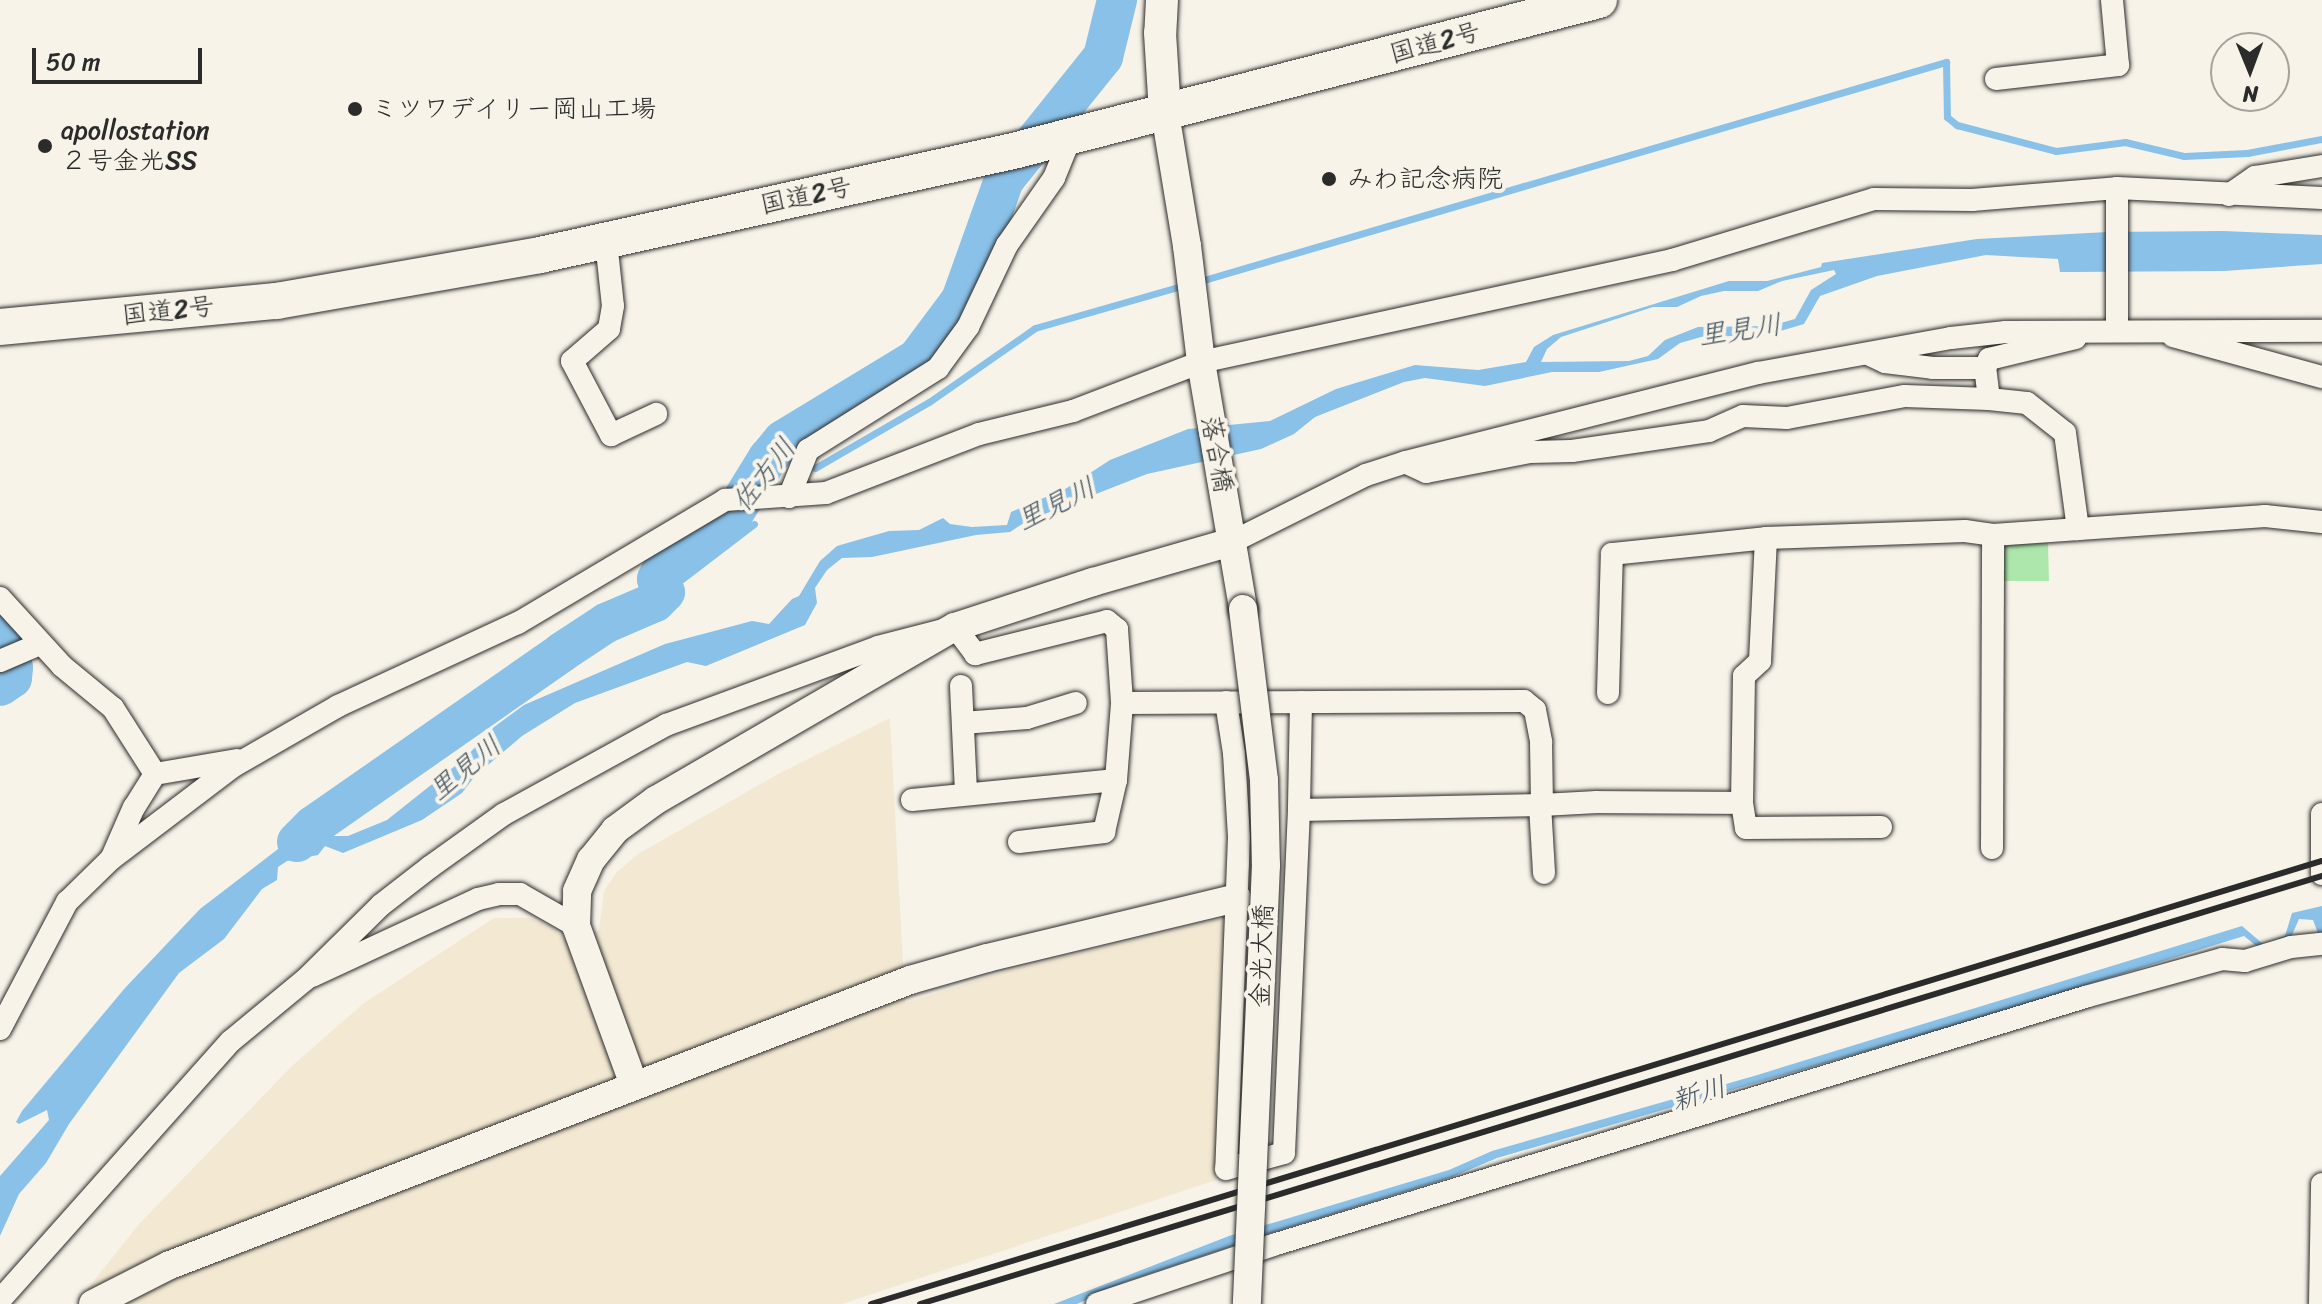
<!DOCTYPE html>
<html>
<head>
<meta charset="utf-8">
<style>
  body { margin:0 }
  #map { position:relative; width:2322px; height:1304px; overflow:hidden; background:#f7f3e8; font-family:Sriracha,"Klee One",sans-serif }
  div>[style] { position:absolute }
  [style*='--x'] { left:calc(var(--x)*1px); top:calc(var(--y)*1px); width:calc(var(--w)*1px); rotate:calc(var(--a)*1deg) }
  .built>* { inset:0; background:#f3e8d2 }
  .green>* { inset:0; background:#aee7ac }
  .water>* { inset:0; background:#8ac1e8 }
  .stream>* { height:7px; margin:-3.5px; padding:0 3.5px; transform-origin:3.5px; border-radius:3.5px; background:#8ac1e8 }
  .river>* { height:40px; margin:-20px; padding:0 20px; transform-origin:20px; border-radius:20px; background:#8ac1e8 }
  .roads { filter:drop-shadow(0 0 2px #2b2b2b) drop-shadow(0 0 2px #2b2b2b) }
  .minor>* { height:22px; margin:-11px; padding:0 11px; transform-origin:11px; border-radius:11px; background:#f7f3e8 }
  .tertiary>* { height:28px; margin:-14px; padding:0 14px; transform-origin:14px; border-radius:14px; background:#f7f3e8 }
  .secondary>* { height:32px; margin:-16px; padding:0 16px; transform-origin:16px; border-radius:16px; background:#f7f3e8 }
  .trunk>* { height:36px; margin:-18px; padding:0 18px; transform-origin:18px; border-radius:18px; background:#f7f3e8 }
  .rail>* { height:6px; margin:-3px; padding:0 3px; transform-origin:3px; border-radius:3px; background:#2b2b2b }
  .bridges { filter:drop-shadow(0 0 2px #2b2b2b) drop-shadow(0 0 2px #2b2b2b) }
  .tertiary-bridge>* { height:28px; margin:-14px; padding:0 14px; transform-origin:14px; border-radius:14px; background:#f7f3e8 }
  .dots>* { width:22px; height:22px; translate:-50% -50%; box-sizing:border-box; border:4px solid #f7f3e8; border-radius:50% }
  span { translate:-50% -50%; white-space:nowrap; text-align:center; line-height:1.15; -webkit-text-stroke:8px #f7f3e8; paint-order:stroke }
  .street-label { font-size:26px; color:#2b2b2b }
  .poi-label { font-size:26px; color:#2b2b2b }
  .left { translate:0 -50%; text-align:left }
  .water-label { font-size:28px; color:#485864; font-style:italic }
  .north { position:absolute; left:2210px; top:32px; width:80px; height:80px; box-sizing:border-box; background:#f7f3e8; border:2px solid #a5a39c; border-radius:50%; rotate:179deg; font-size:22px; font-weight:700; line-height:32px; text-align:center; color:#2b2b2b }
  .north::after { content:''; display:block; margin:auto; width:28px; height:36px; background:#2b2b2b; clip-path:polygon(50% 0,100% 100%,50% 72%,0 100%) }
  .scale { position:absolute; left:32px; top:48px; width:170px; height:36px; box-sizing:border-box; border:4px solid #2b2b2b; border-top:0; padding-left:10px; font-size:24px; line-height:28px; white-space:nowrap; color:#2b2b2b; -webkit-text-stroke:6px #f7f3e8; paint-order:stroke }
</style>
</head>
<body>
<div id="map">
  <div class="built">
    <i style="clip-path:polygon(890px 718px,905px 1003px,1007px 971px,1219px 919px,1228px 923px,1216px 1180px,842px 1304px,92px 1304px,88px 1288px,140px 1223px,292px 1066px,364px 1003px,494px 918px,529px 918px,551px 926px,568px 942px,599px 930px,604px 891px,617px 872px,638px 854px,778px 774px)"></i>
  </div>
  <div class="green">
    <i style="clip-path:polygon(2048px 543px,2049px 581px,2000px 581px,1999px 544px)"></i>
  </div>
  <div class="water">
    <i style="clip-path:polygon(evenodd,2223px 231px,2322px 235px,2322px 264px,2224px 271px,2071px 272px,2060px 272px,2058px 259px,1986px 255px,1877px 276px,1820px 296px,1804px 324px,1767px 335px,1701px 337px,1680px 343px,1658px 359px,1599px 372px,1552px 372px,1485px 386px,1425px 378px,1404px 382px,1315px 417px,1294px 434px,1261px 449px,1147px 474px,1027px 521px,1010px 532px,976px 535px,872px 557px,842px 558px,827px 570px,815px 588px,817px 603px,805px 625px,706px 666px,687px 662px,575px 703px,522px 736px,475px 776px,462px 793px,422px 820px,343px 853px,325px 846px,318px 855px,287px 861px,278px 867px,277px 880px,262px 889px,224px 939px,179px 973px,69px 1124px,46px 1163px,19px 1194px,0 1236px,0 1176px,49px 1120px,47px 1110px,19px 1124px,16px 1122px,22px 1111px,125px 988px,200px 909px,312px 823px,315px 829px,332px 836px,348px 836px,387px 820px,465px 758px,494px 727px,524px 705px,665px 644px,752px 621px,769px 624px,792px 599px,799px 596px,820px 561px,837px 546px,889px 531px,919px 530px,943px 518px,950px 524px,972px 527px,1007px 525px,1011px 512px,1067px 488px,1110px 460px,1188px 429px,1270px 421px,1336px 389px,1415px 365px,1478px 370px,1526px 362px,1534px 347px,1553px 335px,1729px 281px,1767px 281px,1821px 267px,1822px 263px,1977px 239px,2108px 232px,2223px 231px,1834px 270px,1836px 274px,1811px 290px,1795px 319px,1770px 326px,1698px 327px,1665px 340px,1648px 356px,1629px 361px,1541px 362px,1547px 349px,1561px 337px,1653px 307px,1677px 307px,1701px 296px,1724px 291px,1758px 291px,1782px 281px,1834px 270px)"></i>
    <i style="clip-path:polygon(2322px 906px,2322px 935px,2319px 936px,2313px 920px,2299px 919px,2289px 942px,2260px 949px,2244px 936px,1960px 1024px,1497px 1158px,1452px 1177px,1271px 1233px,1125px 1282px,1077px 1304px,1054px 1304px,1229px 1236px,1449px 1170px,1492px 1151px,1754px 1076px,2242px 926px,2263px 944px,2285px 936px,2292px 913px)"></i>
  </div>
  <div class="stream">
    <i style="--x:1197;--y:282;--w:781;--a:-16.37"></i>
    <i style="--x:1946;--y:62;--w:55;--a:89"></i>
    <i style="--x:1947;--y:117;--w:13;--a:39"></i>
    <i style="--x:1957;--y:125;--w:102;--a:14.7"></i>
    <i style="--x:2056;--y:151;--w:70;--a:-7.4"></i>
    <i style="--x:2125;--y:142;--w:61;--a:13.3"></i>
    <i style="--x:2184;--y:156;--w:63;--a:-2.7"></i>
    <i style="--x:2247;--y:153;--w:76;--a:-10.6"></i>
    <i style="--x:815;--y:468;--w:132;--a:-30.1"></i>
    <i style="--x:929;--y:402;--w:129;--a:-34.9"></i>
    <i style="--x:1035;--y:328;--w:156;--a:-16"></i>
    <i style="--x:665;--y:592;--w:112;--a:-37.4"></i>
  </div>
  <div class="river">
    <i style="--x:0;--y:620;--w:13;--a:51"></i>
    <i style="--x:8;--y:630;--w:38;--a:83"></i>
    <i style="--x:13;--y:668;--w:10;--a:96"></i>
    <i style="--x:12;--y:678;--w:14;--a:146"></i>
    <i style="--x:297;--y:842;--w:23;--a:-45"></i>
    <i style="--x:313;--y:826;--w:304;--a:-34.9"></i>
    <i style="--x:562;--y:652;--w:53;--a:-33.4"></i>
    <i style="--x:606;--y:623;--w:53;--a:-23.2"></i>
    <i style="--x:655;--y:602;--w:14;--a:-45"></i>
    <i style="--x:665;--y:592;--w:15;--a:-122"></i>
    <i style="--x:657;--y:579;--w:15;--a:-62"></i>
    <i style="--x:664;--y:566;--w:79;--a:-34.7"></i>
    <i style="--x:729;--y:521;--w:74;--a:-58.2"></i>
    <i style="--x:768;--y:458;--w:23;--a:-50"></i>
    <i style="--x:783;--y:440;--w:157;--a:-31.2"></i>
    <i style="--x:917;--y:359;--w:74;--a:-53.3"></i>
    <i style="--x:961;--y:300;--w:127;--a:-70.3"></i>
    <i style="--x:1004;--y:180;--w:158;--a:-51.2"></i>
    <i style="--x:1103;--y:57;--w:59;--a:-76.2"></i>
  </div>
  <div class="roads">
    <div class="minor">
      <i style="--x:1996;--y:79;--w:123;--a:-6.5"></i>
      <i style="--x:2118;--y:65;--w:65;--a:-95.3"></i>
      <i style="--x:2117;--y:188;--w:142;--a:90"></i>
      <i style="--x:2229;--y:195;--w:32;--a:-35"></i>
      <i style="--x:2255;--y:177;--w:68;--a:-9.3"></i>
      <i style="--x:606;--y:241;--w:65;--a:83.9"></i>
      <i style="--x:613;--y:306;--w:23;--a:100"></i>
      <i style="--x:609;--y:329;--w:49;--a:139.1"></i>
      <i style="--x:572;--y:361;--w:84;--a:62.2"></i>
      <i style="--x:611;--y:435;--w:50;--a:-25"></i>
      <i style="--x:2173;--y:336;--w:155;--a:15.4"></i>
      <i style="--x:1868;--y:354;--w:19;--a:25"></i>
      <i style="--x:1885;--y:362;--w:48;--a:7.1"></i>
      <i style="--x:1933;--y:368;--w:52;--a:0"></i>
      <i style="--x:1989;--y:399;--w:31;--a:-97"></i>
      <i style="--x:1985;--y:368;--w:10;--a:-66"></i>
      <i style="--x:1989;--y:359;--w:89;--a:-13.6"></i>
      <i style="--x:1409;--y:464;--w:19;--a:25"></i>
      <i style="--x:1426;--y:472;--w:106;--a:-10.9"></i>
      <i style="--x:1530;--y:452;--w:42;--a:-1.4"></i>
      <i style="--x:1572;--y:451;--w:138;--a:-8.3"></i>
      <i style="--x:1709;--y:431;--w:37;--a:-24"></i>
      <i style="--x:1743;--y:416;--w:44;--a:2.6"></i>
      <i style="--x:1787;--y:418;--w:120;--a:-10.6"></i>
      <i style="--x:1905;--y:396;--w:84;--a:2"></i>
      <i style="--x:1989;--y:399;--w:38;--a:6"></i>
      <i style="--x:2027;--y:403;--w:48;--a:38.3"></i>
      <i style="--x:2065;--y:433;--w:97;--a:82.3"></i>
      <i style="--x:789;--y:497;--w:51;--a:-68"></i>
      <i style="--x:808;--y:450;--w:154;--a:-32.2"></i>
      <i style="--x:938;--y:368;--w:51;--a:-53.8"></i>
      <i style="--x:968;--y:327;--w:91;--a:-64.6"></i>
      <i style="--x:1007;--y:245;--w:82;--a:-55"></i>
      <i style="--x:1054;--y:178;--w:45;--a:-68"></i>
      <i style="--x:1232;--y:542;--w:150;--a:-26.6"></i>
      <i style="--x:1366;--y:475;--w:42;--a:-18"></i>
      <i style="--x:1406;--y:462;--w:363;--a:-14.2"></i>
      <i style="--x:1758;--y:373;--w:196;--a:-10.3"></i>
      <i style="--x:1951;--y:338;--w:55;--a:-6.2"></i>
      <i style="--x:2006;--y:332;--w:316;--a:-0.2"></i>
      <i style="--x:0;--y:598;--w:92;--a:47.6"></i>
      <i style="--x:62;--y:666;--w:66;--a:39.5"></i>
      <i style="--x:113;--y:708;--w:78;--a:57.5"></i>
      <i style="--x:155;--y:774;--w:39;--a:122"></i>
      <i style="--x:134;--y:807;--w:55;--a:113.7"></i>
      <i style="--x:0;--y:661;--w:43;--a:-23"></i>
      <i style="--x:961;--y:686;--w:108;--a:87.3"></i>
      <i style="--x:1608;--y:693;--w:139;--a:-88.4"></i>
      <i style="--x:1612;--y:554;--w:155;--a:-5.9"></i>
      <i style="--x:1226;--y:702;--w:52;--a:81.1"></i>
      <i style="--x:1234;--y:753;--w:84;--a:86.6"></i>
      <i style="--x:1239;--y:837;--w:332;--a:92.2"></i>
      <i style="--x:1226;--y:1169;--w:60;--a:-15.4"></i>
      <i style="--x:1284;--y:1153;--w:343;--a:-87.5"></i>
      <i style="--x:1301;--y:702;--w:108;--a:91.1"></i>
      <i style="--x:1299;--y:810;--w:243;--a:-1.2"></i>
      <i style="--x:963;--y:723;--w:64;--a:-4.5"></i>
      <i style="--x:1027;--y:718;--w:51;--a:-17"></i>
      <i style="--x:155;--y:774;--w:83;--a:-9.7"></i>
      <i style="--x:912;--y:800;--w:205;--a:-5.6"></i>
      <i style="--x:1742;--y:803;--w:25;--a:81"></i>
      <i style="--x:1746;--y:828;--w:135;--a:-0.4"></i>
      <i style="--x:1540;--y:805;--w:68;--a:86.6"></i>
      <i style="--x:2322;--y:814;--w:60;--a:90"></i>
      <i style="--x:1019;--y:842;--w:86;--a:-6.7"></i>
      <i style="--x:1104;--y:832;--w:53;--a:-77"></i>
      <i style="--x:1116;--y:780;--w:77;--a:-85.5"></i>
      <i style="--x:1992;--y:848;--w:313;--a:-89.8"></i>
      <i style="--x:312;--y:976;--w:183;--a:-24.9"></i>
      <i style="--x:478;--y:899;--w:22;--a:-13"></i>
      <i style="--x:499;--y:894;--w:21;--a:0"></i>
      <i style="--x:520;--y:894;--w:64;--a:29.7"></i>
      <i style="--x:0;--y:1029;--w:144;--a:-62.2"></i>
      <i style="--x:67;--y:902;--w:62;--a:-44.3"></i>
      <i style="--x:111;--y:859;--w:152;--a:-37.2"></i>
      <i style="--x:232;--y:767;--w:122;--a:-29.9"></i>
      <i style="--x:338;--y:706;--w:198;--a:-24.8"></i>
      <i style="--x:518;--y:623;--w:241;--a:-30.7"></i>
      <i style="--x:725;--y:500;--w:101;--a:-4"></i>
      <i style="--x:826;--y:493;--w:164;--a:-21.1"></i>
      <i style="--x:979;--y:434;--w:97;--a:-13.7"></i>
      <i style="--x:1073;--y:411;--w:137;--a:-20.9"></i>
      <i style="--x:1201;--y:362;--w:482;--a:-12.2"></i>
      <i style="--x:1672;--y:260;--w:211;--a:-16.8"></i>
      <i style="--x:1874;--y:199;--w:98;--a:0.6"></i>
      <i style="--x:1972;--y:200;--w:145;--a:-4.7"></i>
      <i style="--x:2117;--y:188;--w:205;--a:2.8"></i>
      <i style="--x:0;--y:1300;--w:347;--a:-48.3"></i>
      <i style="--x:231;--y:1041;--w:97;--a:-39.6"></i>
      <i style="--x:306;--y:979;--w:105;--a:-44.6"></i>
      <i style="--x:381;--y:905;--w:62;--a:-37.8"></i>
      <i style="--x:430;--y:867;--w:91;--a:-35.6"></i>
      <i style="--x:504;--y:814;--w:185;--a:-28.8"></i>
      <i style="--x:666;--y:725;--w:226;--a:-20.2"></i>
      <i style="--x:878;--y:647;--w:80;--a:-14.6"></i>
      <i style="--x:955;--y:627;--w:34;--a:53"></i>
      <i style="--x:975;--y:654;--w:136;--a:-14"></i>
      <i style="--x:1107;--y:621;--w:13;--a:39"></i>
      <i style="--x:1117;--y:629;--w:74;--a:86.1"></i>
      <i style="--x:1122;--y:703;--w:402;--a:-0.3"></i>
      <i style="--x:1524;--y:701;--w:14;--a:39"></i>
      <i style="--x:1535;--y:710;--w:33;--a:79"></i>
      <i style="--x:1541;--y:742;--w:63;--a:89.1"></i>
      <i style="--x:1542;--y:805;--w:55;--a:-3.1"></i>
      <i style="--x:1597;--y:802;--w:145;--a:0.4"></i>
      <i style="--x:1742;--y:803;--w:127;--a:-89.1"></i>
      <i style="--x:1744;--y:676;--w:22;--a:-43"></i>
      <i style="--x:1760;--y:661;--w:123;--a:-87.2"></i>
      <i style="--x:1766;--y:538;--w:199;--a:-2"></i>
      <i style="--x:1965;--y:531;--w:28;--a:8"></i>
      <i style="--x:1993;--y:535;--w:273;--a:-4"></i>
      <i style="--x:2265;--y:516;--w:57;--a:6"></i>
      <i style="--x:1097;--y:1304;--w:186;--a:-18.5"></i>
      <i style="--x:1273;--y:1245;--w:849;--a:-16.98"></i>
      <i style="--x:2085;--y:997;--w:142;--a:-15.5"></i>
      <i style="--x:2222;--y:959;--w:23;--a:5"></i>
      <i style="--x:2245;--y:961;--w:48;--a:-16.9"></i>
      <i style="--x:2291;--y:947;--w:31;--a:-6"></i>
      <i style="--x:2320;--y:1304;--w:120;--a:-89"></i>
    </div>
    <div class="tertiary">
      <i style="--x:1165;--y:113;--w:135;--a:80.6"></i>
      <i style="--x:1187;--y:246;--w:117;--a:83.1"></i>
      <i style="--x:1201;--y:362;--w:251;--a:80.3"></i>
      <i style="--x:634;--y:1085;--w:169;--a:-110"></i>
      <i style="--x:576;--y:926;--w:35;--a:-88"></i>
      <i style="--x:577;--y:891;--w:34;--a:-66"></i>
      <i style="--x:591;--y:860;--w:38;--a:-51"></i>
      <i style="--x:615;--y:830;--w:51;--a:-36.2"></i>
      <i style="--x:656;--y:800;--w:345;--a:-30.1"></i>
      <i style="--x:955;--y:627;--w:145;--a:-18.1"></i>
      <i style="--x:1093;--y:582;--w:145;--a:-16.1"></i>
      <i style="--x:93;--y:1304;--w:86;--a:-26.9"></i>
      <i style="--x:170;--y:1265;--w:793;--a:-21.06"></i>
      <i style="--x:910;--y:980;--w:80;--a:-15.9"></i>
      <i style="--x:987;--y:958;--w:257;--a:-13.5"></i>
    </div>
    <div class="secondary">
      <i style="--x:1162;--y:0;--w:33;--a:93"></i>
      <i style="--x:1160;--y:33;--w:80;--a:86.4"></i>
    </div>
    <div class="trunk">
      <i style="--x:0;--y:327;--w:278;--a:-5.4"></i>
      <i style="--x:277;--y:301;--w:267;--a:-9.9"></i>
      <i style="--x:540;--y:255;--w:488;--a:-12.4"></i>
      <i style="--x:1017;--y:150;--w:601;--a:-14.45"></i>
    </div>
  </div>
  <div class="rail">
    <i style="--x:871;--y:1304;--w:1517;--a:-16.98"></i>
    <i style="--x:920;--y:1304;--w:1466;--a:-16.98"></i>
  </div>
  <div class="bridges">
    <div class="tertiary-bridge">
      <i style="--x:1243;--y:609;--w:172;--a:83"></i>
      <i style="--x:1264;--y:780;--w:85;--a:88.7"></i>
      <i style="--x:1266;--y:865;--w:439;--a:92.5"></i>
    </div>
  </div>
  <div class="dots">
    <i style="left:355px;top:109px;background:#2b2b2b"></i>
    <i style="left:45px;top:146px;background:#2b2b2b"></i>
    <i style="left:1329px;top:179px;background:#2b2b2b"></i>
  </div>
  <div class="street-label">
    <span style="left:1435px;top:43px;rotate:-15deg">国道2号</span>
    <span style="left:806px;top:196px;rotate:-12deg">国道2号</span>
    <span style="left:168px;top:311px;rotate:-6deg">国道2号</span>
    <span style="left:1217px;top:454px;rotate:80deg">落合橋</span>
    <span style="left:1262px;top:956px;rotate:-88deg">金光大橋</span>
  </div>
  <div class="poi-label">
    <span class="left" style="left:371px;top:109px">ミツワデイリー岡山工場</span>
    <span class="left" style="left:61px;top:146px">apollostation<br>２号金光SS</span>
    <span class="left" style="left:1347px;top:179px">みわ記念病院</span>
  </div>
  <div class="water-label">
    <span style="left:1740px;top:330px;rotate:-8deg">里見川</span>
    <span style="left:764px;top:475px;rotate:-52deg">佐方川</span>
    <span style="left:1056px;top:504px;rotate:-26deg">里見川</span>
    <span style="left:465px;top:768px;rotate:-39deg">里見川</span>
    <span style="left:1699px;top:1094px;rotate:-17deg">新川</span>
  </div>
  <div class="north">N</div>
  <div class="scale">50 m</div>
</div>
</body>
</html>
